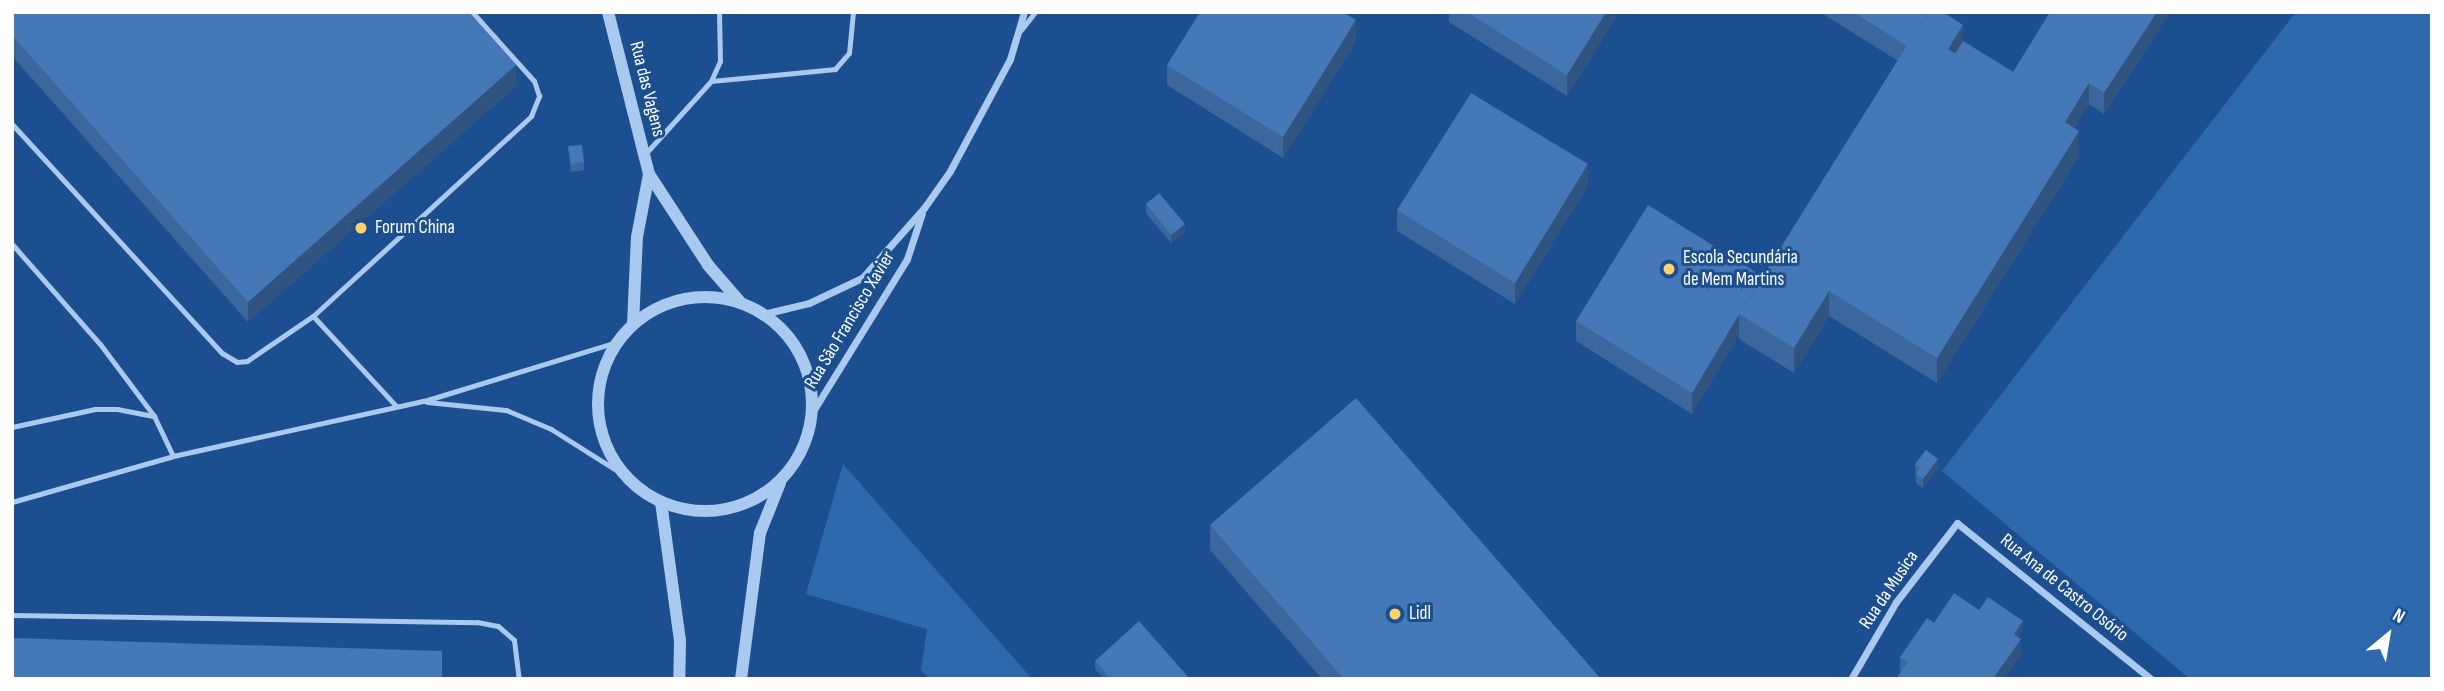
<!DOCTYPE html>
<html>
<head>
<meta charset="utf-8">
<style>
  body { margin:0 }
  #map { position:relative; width:2444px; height:691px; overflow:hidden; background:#1b4f8f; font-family:"Sofia Sans Condensed",sans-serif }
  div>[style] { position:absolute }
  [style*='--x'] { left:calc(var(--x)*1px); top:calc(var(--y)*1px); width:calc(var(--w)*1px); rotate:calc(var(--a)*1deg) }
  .green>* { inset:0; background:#2e69ad }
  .service>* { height:5px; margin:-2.5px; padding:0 2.5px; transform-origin:2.5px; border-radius:2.5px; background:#a9c9ee }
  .minor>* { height:7px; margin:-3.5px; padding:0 3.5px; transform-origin:3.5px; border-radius:3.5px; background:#a9c9ee }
  .tertiary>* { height:12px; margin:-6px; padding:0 6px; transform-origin:6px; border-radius:6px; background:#a9c9ee }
  .tertiary>.ring { margin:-6px; padding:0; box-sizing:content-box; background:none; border:12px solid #a9c9ee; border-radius:50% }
  .wall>* { inset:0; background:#3a679d }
  .shaded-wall>* { inset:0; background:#305480 }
  .building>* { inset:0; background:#4478b7 }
  .dots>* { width:19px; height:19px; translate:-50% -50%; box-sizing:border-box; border:4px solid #1b4f8f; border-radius:50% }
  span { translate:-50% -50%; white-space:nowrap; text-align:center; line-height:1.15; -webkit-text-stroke:6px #1b4f8f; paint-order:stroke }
  .street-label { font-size:19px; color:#fff }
  .poi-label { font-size:19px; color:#fff }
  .left { translate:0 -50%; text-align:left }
  .frame { position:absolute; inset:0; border:14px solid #fff; pointer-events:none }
  .north { position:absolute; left:2353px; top:600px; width:70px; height:70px; -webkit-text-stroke:5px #1b4f8f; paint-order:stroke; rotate:30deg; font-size:19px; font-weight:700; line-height:28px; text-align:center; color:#fff }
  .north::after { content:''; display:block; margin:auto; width:24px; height:32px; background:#fff; clip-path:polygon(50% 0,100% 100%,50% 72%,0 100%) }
</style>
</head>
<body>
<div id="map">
  <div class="green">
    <i style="clip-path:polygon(2296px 12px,2432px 12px,2432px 679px,2190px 679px,1942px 471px)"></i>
    <i style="clip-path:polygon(843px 464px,1032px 679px,930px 679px,921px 670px,927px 629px,806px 594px)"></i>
  </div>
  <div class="service">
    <i style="--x:1021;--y:30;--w:23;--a:-52"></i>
    <i style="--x:711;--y:81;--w:125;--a:-5.5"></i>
    <i style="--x:835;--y:69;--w:21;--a:-49"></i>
    <i style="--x:849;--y:53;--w:41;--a:-84.4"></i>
    <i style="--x:12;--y:124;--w:311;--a:47.5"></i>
    <i style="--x:222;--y:353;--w:17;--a:31"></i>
    <i style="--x:237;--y:362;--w:10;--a:-6"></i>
    <i style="--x:247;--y:361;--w:80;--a:-34.3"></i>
    <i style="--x:313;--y:316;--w:296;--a:-42.5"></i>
    <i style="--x:531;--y:116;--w:22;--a:-68"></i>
    <i style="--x:539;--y:96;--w:16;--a:-108"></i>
    <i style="--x:534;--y:81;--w:93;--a:-131.9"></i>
    <i style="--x:646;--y:153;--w:97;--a:-47.9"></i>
    <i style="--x:711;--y:81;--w:22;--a:-66"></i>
    <i style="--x:720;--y:61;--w:49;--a:-91.2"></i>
    <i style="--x:12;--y:244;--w:133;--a:48.7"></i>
    <i style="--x:100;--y:344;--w:90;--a:53.1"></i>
    <i style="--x:313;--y:316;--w:122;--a:47.3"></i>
    <i style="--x:427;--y:402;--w:79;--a:5.8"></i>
    <i style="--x:506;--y:410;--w:49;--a:22.9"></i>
    <i style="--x:551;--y:429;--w:86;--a:32.2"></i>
    <i style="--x:12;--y:427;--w:85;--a:-12.2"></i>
    <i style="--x:95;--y:409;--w:22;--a:0"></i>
    <i style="--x:117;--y:409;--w:38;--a:11"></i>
    <i style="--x:154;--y:416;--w:44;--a:64.6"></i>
    <i style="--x:12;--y:502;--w:167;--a:-15.9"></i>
    <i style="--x:173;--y:456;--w:257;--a:-12.4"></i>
    <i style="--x:424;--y:401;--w:202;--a:-17"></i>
    <i style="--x:12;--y:615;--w:465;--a:0.9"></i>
    <i style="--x:477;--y:622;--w:21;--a:11"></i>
    <i style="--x:498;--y:626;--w:21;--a:41"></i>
    <i style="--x:514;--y:640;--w:39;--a:83"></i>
  </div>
  <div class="minor">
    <i style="--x:763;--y:314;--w:47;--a:-13.4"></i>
    <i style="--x:809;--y:303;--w:59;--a:-25.3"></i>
    <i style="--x:862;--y:278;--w:94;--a:-48.5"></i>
    <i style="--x:924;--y:208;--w:45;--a:-54.9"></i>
    <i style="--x:950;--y:171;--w:127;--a:-61.8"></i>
    <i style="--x:1010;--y:59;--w:49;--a:-73.4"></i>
    <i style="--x:815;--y:408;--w:175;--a:-58.3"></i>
    <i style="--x:907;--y:259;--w:48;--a:-71.9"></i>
    <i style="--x:1851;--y:679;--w:89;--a:-59.7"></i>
    <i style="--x:1896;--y:602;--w:100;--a:-52.3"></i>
    <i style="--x:1957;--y:523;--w:249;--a:38.8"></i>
  </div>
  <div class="tertiary">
    <i style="--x:608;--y:12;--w:167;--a:75.8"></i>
    <i style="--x:649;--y:174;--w:108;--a:57"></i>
    <i style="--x:708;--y:265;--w:49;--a:49.1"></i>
    <i class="ring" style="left:598px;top:297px;width:202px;height:202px"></i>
    <i style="--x:633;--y:324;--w:87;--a:-87.4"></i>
    <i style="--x:637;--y:237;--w:64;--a:-79.2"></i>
    <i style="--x:661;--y:502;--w:139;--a:82.2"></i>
    <i style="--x:680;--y:640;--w:39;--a:91"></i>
    <i style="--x:741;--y:679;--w:147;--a:-82.6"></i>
    <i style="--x:760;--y:533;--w:54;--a:-68.2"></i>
  </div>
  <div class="wall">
    <i style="clip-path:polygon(1449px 12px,1619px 12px,1567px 96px,1449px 22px)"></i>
    <i style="clip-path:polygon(1820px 12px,1944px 12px,1963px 41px,2013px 72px,2170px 12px,2104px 114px,2089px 104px,2074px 128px,2079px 156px,1937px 383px,1829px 316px,1794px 373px,1739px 339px,1739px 334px,1692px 414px,1576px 341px,1576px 321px,1762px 279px,1898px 61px)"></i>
    <i style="clip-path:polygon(12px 14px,516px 86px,248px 322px,12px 56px)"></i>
    <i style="clip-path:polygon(1356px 41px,1283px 158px,1167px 85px,1167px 65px)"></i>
    <i style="clip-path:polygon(568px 146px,584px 162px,584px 170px,571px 172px)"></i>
    <i style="clip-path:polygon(1588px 185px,1515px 304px,1397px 231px,1397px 210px)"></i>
    <i style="clip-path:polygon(1146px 204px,1185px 232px,1171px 243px,1146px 213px)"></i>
    <i style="clip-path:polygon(1915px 464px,1938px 468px,1923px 488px,1916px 483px)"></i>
    <i style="clip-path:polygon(1210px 525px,1601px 679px,1322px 679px,1210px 550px)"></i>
    <i style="clip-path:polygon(1979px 610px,2023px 630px,2018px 637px,2021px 655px,1900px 673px,1900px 657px,1934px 623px)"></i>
    <i style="clip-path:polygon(1095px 661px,1190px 679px,1104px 679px,1095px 669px)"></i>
  </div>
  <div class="shaded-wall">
    <i style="clip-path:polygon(1606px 12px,1619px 12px,1567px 96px,1567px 75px)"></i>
    <i style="clip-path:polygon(2157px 12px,2170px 12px,2104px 114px,2104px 93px)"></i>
    <i style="clip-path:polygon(1356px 20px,1356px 41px,1283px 158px,1283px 137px)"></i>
    <i style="clip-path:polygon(1963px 25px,1963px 49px,1952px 68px,1948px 49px)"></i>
    <i style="clip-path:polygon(516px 65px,516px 86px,248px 322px,248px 302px)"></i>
    <i style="clip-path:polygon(2089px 83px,2089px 104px,2063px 146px,2063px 125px)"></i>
    <i style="clip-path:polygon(2079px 131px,2079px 156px,1937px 383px,1937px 358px)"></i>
    <i style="clip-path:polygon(1588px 164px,1588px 185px,1515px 304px,1515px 283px)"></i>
    <i style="clip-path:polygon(1185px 224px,1185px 232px,1171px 243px,1171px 235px)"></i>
    <i style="clip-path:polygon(1762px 276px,1762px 297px,1739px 314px,1739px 334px,1692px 414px,1692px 393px)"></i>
    <i style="clip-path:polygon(1829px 291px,1829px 316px,1794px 373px,1794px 348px)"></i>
    <i style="clip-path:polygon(1938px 459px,1938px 468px,1923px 488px,1923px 479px)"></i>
    <i style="clip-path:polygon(2023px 621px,2023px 630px,2011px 647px,2011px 639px)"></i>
    <i style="clip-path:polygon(2021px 639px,2021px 655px,2004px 679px,1993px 679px)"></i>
  </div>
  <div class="building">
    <i style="clip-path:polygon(15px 12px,469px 12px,516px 65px,248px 302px,12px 35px,12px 14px)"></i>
    <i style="clip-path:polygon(1200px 12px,1343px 12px,1356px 20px,1283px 137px,1167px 65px)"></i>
    <i style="clip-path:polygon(1467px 12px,1606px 12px,1567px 75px)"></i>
    <i style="clip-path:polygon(1853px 12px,1928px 12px,1907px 46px)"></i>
    <i style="clip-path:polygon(1928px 12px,1943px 12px,1963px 25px,1948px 49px,2079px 131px,1937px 358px,1829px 291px,1794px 348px,1739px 314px)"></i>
    <i style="clip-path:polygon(2050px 12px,2157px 12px,2104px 93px,2089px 83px,2065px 122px,2005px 85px)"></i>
    <i style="clip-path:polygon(1963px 41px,2013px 72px,2005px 85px,1955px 54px)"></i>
    <i style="clip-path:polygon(1471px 93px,1588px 164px,1515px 283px,1397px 210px)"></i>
    <i style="clip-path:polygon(582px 145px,584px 162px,571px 164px,568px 146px)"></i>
    <i style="clip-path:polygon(1159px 193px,1185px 224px,1171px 235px,1146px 204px)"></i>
    <i style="clip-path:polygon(1648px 205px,1762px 276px,1692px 393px,1576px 321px)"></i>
    <i style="clip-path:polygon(1356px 398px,1601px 679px,1344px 679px,1210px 525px)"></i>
    <i style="clip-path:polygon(1926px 450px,1938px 459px,1923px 479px,1916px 474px,1920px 468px,1915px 464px)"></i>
    <i style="clip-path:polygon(1954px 593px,2021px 639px,1993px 679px,1896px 679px,1908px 662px,1900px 657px,1927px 618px,1934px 623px)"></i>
    <i style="clip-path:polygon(1988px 597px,2023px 621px,2014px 634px,1979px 610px)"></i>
    <i style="clip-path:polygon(1139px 621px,1190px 679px,1111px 679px,1095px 661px)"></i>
    <i style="clip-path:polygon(12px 638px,442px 651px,442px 679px,12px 679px)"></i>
  </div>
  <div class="dots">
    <i style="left:361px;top:228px;background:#ffd166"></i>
    <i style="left:1669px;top:269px;background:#ffd166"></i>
    <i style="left:1395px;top:614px;background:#ffd166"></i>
  </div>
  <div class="street-label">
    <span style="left:647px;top:89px;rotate:76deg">Rua das Vagens</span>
    <span style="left:850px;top:320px;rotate:-59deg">Rua São Francisco Xavier</span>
    <span style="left:2064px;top:588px;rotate:39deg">Rua Ana de Castro Osório</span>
    <span style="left:1889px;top:590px;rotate:-56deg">Rua da Musica</span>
  </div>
  <div class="poi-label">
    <span class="left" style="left:375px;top:228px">Forum China</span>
    <span class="left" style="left:1683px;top:269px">Escola Secundária<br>de Mem Martins</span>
    <span class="left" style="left:1409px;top:614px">Lidl</span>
  </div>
  <div class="frame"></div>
  <div class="north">N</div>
</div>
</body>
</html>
